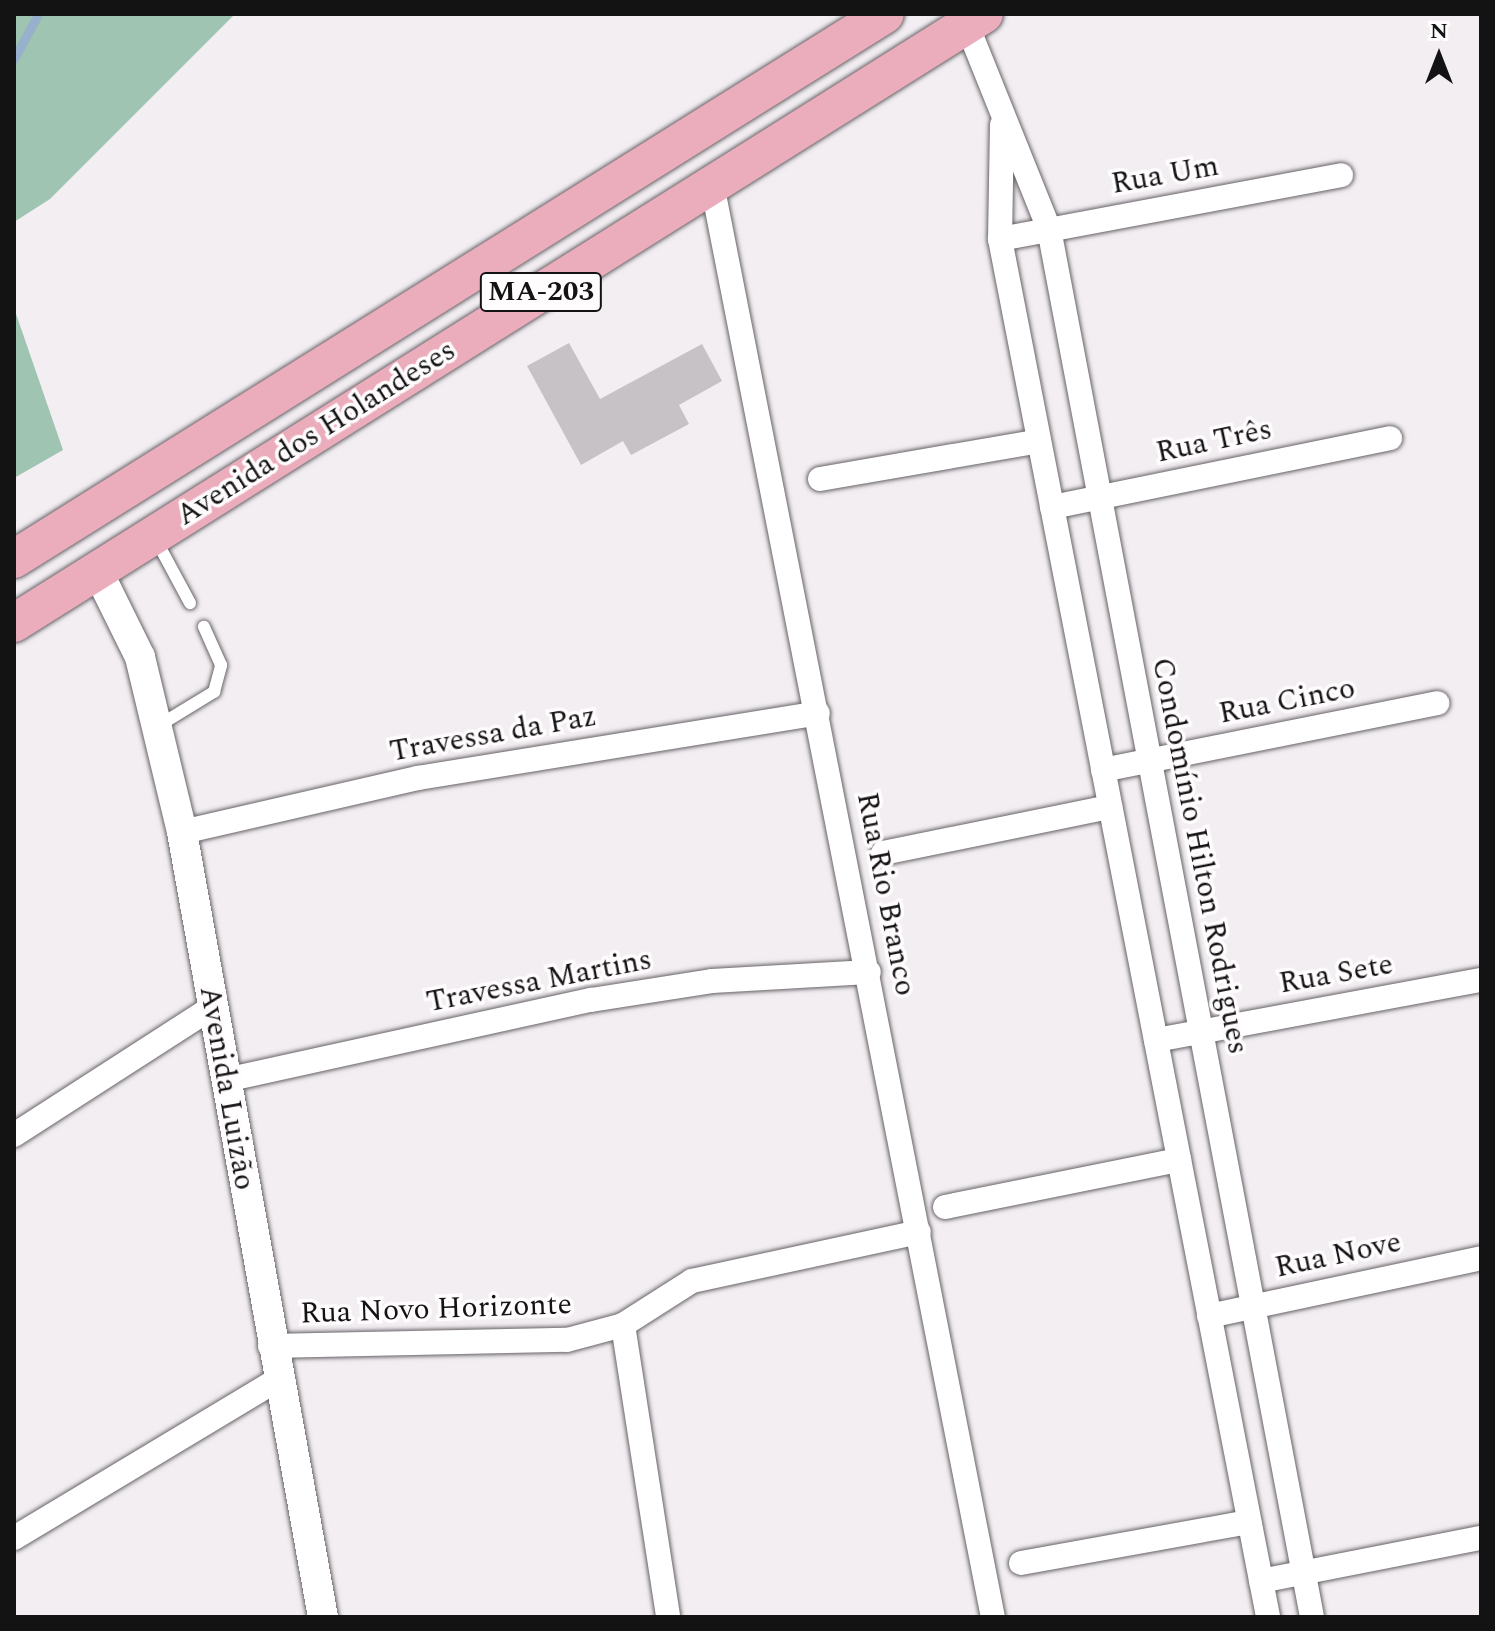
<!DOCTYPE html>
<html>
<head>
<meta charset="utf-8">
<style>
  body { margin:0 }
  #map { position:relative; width:1495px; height:1631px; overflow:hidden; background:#f2eef2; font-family:Spectral,serif }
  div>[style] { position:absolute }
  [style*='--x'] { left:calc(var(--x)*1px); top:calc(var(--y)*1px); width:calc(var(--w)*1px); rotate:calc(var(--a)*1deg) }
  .forest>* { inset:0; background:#9fc4b1 }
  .stream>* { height:9px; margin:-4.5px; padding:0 4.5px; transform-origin:4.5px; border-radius:4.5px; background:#97b0cb }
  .building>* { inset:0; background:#c6c2c5 }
  .roads { filter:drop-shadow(0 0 2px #676367) drop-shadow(0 0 2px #676367) }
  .service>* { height:12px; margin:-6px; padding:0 6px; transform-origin:6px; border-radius:6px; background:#fff }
  .minor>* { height:24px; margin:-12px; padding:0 12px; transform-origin:12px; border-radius:12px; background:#fff }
  .tertiary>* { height:30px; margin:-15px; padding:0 15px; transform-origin:15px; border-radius:15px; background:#fff }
  .primary>* { height:38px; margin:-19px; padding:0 19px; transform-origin:19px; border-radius:19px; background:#ebadbc }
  span { translate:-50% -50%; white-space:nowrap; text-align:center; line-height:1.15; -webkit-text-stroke:7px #fffcfe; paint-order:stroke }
  .shield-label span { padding:2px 6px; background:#fffcfe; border:2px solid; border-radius:6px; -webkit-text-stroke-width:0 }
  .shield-label { font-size:28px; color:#141314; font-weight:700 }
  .street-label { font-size:30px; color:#141314 }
  .frame { position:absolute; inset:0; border:16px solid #141314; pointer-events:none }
  .north { position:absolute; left:1399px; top:16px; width:80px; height:80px; -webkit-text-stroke:6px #fffcfe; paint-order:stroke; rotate:0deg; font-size:22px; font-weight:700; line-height:32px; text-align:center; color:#141314 }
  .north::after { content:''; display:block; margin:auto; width:28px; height:36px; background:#141314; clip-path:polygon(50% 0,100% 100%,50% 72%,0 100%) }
</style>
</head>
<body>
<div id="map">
  <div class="forest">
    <i style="clip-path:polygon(14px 14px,235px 14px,50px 199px,14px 222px)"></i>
    <i style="clip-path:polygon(14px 308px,63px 450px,14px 478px)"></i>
  </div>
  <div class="stream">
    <i style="--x:14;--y:59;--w:51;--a:-61.9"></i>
  </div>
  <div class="building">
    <i style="clip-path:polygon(569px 343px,600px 399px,702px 344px,722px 381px,679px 405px,689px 424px,631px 455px,623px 441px,581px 465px,527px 366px)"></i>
  </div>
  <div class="roads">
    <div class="service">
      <i style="--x:155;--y:538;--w:74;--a:61.7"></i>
      <i style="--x:158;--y:726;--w:66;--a:-31.3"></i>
      <i style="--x:214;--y:692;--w:28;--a:-75"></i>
      <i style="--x:221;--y:665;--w:42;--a:-114.1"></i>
    </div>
    <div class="minor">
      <i style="--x:967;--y:25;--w:220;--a:68.1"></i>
      <i style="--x:1049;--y:229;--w:1413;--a:79.27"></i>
      <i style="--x:1002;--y:125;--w:114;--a:91"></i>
      <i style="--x:1000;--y:239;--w:1404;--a:78.99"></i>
      <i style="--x:712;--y:184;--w:1460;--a:78.91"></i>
      <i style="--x:1000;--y:239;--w:347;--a:-10.6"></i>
      <i style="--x:820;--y:479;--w:222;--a:-9.8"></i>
      <i style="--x:1052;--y:507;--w:345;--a:-11.5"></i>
      <i style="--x:1103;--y:770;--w:341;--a:-11.3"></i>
      <i style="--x:182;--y:832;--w:242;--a:-12.9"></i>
      <i style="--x:418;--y:778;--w:405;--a:-9.2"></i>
      <i style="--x:883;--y:853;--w:232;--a:-11.5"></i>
      <i style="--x:1156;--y:1040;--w:330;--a:-10.5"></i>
      <i style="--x:226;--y:1080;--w:374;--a:-12.4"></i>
      <i style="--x:591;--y:1000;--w:122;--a:-8.9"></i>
      <i style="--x:712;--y:981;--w:157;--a:-3.3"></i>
      <i style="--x:14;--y:1135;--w:238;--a:-32.8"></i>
      <i style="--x:945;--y:1207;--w:239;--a:-11.4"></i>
      <i style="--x:1209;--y:1316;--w:278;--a:-12"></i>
      <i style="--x:623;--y:1325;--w:295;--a:81.2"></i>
      <i style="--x:270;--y:1346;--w:297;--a:-1.2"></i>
      <i style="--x:567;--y:1340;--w:58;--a:-15"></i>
      <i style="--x:623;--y:1325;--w:82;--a:-32.5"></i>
      <i style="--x:692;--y:1281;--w:232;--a:-12.2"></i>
      <i style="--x:14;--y:1538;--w:307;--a:-31"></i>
      <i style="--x:1021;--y:1563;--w:232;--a:-10.2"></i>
      <i style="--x:1261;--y:1581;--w:224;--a:-11.1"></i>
    </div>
    <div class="tertiary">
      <i style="--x:97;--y:570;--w:97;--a:63.7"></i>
      <i style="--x:140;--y:657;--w:180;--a:76.5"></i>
      <i style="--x:182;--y:832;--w:798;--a:79.82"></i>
    </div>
    <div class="primary">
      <i style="--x:14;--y:559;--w:1027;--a:-32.03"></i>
      <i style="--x:14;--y:623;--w:1145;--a:-32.12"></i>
    </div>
  </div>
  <div class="shield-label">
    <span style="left:541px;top:292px">MA-203</span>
  </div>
  <div class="street-label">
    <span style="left:1165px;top:175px;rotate:-10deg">Rua Um</span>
    <span style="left:316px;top:433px;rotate:-32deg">Avenida dos Holandeses</span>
    <span style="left:1214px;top:441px;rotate:-12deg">Rua Três</span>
    <span style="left:1287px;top:701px;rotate:-11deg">Rua Cinco</span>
    <span style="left:493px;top:734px;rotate:-10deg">Travessa da Paz</span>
    <span style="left:1200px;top:856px;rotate:79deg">Condomínio Hilton Rodrigues</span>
    <span style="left:886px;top:894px;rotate:79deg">Rua Rio Branco</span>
    <span style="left:1336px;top:974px;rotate:-10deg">Rua Sete</span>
    <span style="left:539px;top:981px;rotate:-11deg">Travessa Martins</span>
    <span style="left:227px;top:1088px;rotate:80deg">Avenida Luizão</span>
    <span style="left:1338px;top:1255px;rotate:-12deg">Rua Nove</span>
    <span style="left:436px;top:1309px;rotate:-2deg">Rua Novo Horizonte</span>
  </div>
  <div class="frame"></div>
  <div class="north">N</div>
</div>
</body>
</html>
